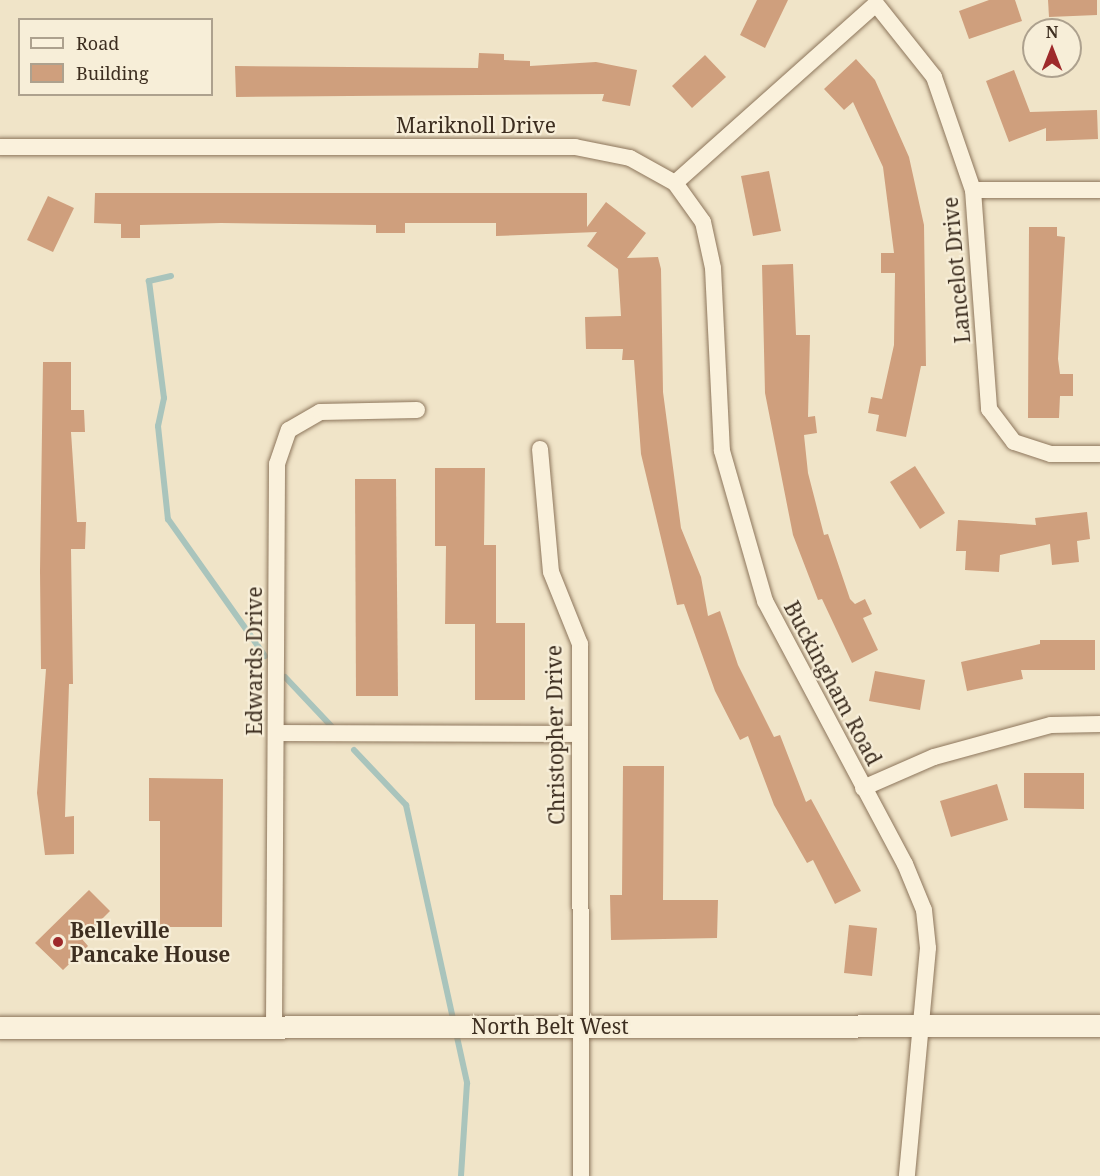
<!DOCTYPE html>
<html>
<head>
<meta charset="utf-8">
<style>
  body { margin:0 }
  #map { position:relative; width:1100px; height:1176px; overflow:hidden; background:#f0e4c8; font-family:"Noto Serif",serif }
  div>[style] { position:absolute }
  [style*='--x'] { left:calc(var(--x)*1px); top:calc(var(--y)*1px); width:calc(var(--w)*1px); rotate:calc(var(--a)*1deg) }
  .stream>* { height:6px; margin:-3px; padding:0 3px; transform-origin:3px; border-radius:3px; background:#a9c4bc }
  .building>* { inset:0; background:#cf9f7d }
  .roads { filter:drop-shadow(0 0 2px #8d765c) drop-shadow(0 0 2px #8d765c) }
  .minor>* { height:16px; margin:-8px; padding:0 8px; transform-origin:8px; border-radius:8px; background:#faf1dc }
  .secondary>* { height:22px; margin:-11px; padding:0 11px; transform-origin:11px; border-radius:11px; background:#faf1dc }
  .dots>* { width:16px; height:16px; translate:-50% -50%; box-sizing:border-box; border:3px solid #f7eed8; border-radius:50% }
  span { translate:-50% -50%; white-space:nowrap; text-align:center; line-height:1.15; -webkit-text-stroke:4.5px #f7eed8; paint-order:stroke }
  .street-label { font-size:21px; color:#3d2e20 }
  .poi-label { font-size:21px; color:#3d2e20; font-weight:700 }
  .left { translate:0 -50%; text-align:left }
  .legend { position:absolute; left:18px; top:18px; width:195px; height:78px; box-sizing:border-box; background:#f7eed8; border:2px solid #ada18e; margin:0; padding:8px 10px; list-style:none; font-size:18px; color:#3d2e20 }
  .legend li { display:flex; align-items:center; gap:12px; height:30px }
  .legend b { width:30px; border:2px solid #ada18e }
  .north { position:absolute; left:1022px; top:18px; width:60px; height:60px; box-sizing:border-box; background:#f7eed8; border:2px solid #ada18e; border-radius:50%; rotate:0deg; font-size:16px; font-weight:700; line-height:24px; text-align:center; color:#3d2e20 }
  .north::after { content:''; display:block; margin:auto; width:21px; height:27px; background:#9e2a2b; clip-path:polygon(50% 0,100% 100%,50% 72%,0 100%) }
</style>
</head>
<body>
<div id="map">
  <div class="stream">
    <i style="--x:171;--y:276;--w:23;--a:167"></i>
    <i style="--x:149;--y:281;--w:118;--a:82.7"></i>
    <i style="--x:164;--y:398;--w:29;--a:102"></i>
    <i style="--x:158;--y:426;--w:94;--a:83.9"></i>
    <i style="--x:168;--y:519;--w:168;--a:54.7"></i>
    <i style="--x:285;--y:677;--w:73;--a:46.7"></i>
    <i style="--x:354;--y:750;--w:76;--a:46.6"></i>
    <i style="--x:406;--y:805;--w:285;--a:77.6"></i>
    <i style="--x:467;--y:1083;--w:93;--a:93.7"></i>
  </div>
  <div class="building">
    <i style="clip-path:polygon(757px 0,788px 0,765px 48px,740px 35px)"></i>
    <i style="clip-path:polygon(989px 0,1015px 0,1022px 21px,969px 39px,959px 11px)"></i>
    <i style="clip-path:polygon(1048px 0,1097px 0,1097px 15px,1049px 17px)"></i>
    <i style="clip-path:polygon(479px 53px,504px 54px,504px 60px,530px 61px,530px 66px,596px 62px,637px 70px,630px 106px,602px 101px,604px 94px,236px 97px,235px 66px,478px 68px)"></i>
    <i style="clip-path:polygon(705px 55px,726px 77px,692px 108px,672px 86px)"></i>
    <i style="clip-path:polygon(856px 59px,875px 80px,909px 157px,924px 225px,926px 366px,921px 366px,906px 437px,876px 431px,879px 415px,868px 413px,871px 397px,882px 399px,894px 345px,895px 273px,881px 273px,881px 253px,894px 253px,883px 167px,853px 102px,844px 110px,824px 89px)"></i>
    <i style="clip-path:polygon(1014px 70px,1030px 112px,1097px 110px,1098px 139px,1046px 141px,1046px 128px,1009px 142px,986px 81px)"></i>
    <i style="clip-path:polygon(769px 171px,781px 231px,753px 236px,741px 176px)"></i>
    <i style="clip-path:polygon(95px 193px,587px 193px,587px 227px,606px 202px,646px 233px,627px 258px,658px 257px,661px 269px,663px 392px,681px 528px,701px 577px,708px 616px,720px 611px,738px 665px,774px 737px,780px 735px,806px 802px,811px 799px,861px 891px,835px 904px,813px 860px,807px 863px,774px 805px,748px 736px,740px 740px,715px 691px,684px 604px,677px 605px,641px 454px,634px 360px,622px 360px,623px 349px,586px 349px,585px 317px,621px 316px,618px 269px,587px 246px,597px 232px,496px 236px,496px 223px,405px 223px,405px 233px,376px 233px,376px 225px,221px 223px,140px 225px,140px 238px,121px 238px,121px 224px,94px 223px)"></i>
    <i style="clip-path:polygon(48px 196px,74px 208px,53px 252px,27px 240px)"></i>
    <i style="clip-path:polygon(1029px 227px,1057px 227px,1057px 236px,1065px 237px,1058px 359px,1060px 374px,1073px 374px,1073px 396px,1060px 396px,1059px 418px,1028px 418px)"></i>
    <i style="clip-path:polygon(793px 264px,796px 335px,810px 335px,808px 417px,815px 416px,817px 433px,804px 435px,808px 473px,824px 535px,828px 534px,850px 599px,855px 604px,865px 599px,872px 614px,863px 618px,878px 650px,852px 663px,822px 599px,818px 600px,793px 535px,765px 393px,762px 265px)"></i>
    <i style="clip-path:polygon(43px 362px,71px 362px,71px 410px,84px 410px,85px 432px,71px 432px,77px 522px,86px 522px,85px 549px,71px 549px,73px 684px,69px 684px,65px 817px,74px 816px,74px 854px,45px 855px,37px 793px,46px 669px,41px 669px,40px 571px)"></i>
    <i style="clip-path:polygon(915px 466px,945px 513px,920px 529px,890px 482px)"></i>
    <i style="clip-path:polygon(435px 468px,485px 468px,484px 545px,496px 545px,496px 623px,525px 623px,525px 700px,475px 700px,475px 624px,445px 624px,446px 546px,435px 546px)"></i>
    <i style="clip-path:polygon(355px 479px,396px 479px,398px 696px,356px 696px)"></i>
    <i style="clip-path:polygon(1087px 512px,1090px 539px,1077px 541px,1079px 562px,1052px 565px,1050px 544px,1000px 555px,999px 572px,965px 570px,966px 551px,956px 551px,958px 520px,1036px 525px,1035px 518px)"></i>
    <i style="clip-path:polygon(1040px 640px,1095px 640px,1095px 670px,1021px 670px,1023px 679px,967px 691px,961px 662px,1040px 644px)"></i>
    <i style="clip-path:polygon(875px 671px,925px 680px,920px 710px,869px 701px)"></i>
    <i style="clip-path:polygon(623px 766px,664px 766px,663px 900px,718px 900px,717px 938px,611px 940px,610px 895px,622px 895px)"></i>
    <i style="clip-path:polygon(1024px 773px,1084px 773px,1084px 809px,1024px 808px)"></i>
    <i style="clip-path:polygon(149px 778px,223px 779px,222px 927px,160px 927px,160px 821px,149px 821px)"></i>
    <i style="clip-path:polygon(997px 784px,1008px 820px,951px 837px,940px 801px)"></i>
    <i style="clip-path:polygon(89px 890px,110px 911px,82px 939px,88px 946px,63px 970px,35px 943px)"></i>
    <i style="clip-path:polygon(849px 925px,877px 928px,872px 976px,844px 973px)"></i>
  </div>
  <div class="roads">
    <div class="minor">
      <i style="--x:0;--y:147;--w:575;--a:0"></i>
      <i style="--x:575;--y:147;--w:56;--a:11.3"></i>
      <i style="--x:630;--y:158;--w:51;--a:29.1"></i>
      <i style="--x:675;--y:183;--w:269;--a:-41.7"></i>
      <i style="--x:876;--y:4;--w:93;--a:51.5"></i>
      <i style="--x:934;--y:77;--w:120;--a:71"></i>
      <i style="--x:973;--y:190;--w:220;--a:85.8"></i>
      <i style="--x:989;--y:409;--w:41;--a:52.9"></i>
      <i style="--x:1014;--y:442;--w:39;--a:18"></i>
      <i style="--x:1051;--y:454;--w:49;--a:0"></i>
      <i style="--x:675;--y:183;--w:48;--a:54.3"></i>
      <i style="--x:703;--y:222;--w:47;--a:77.7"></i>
      <i style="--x:713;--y:268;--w:183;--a:87.2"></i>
      <i style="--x:722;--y:451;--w:156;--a:74"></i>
      <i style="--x:765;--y:601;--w:298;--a:62"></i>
      <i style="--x:905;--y:864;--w:50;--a:67.6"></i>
      <i style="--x:924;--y:910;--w:38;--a:84"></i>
      <i style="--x:928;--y:948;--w:229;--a:95.3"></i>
      <i style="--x:973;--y:190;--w:127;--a:0"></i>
      <i style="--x:540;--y:449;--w:123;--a:84.9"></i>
      <i style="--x:551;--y:572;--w:78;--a:68.1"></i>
      <i style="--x:580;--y:644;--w:532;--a:89.89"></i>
      <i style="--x:277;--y:733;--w:303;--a:0.2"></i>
      <i style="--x:863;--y:788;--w:77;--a:-23.6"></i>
      <i style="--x:934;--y:757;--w:121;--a:-15.3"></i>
      <i style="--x:1051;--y:725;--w:49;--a:-1.2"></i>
      <i style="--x:274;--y:1026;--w:562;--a:-89.69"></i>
      <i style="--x:277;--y:464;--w:36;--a:-71"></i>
      <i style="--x:289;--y:430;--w:36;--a:-30"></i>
      <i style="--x:320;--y:412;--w:97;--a:-1.2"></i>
    </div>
    <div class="secondary">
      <i style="--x:0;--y:1028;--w:1100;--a:-0.1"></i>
    </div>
  </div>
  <div class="dots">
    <i style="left:58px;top:942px;background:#9e2a2b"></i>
  </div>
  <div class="street-label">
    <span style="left:476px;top:125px">Mariknoll Drive</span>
    <span style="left:956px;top:270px;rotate:-95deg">Lancelot Drive</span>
    <span style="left:254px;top:661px;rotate:-90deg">Edwards Drive</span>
    <span style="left:833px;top:683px;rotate:62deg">Buckingham Road</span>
    <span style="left:555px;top:735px;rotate:-91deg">Christopher Drive</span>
    <span style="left:550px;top:1026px">North Belt West</span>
  </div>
  <div class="poi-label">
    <span class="left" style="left:70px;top:942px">Belleville<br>Pancake House</span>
  </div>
  <ul class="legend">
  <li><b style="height:8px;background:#faf1dc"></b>Road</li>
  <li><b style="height:16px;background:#cf9f7d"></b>Building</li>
  </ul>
  <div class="north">N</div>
</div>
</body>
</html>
